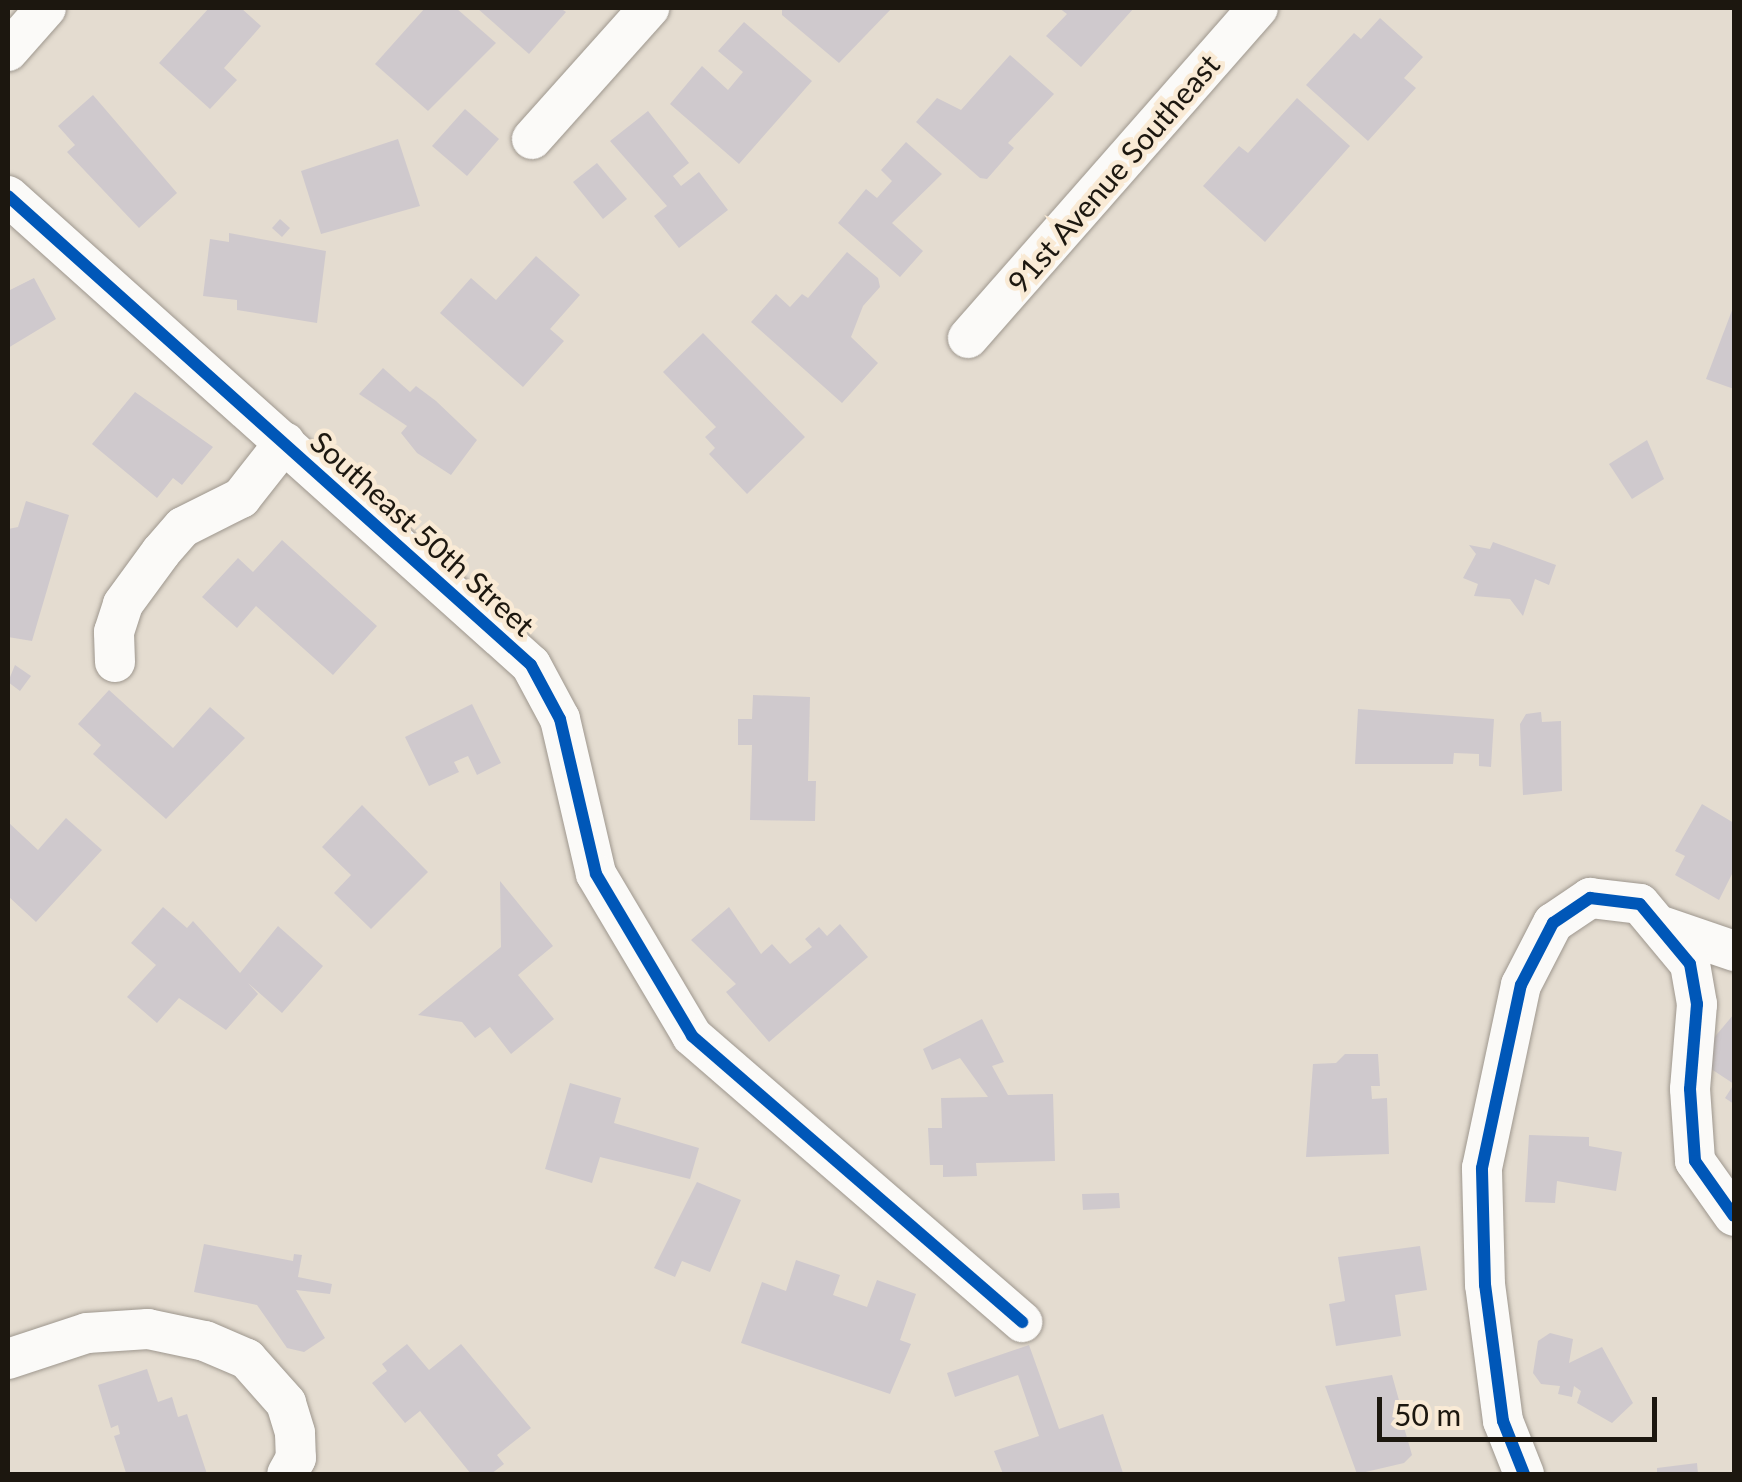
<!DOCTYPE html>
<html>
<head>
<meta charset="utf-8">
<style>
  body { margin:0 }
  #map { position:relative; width:1742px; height:1482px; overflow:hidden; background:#e4dcd0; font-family:Lato,sans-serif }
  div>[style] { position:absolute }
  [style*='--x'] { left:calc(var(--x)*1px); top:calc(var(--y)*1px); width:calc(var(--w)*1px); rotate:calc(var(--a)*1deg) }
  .building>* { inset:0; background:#cfc9cd }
  .roads { filter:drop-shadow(0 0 2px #9e978e) drop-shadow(0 0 2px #9e978e) }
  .minor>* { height:40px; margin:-20px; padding:0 20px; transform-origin:20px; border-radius:20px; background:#fbfaf8 }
  .cycleway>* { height:12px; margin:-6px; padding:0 6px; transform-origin:6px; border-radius:6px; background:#0057b8 }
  span { translate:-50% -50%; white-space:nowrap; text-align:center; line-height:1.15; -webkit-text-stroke:9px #f9ead5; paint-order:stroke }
  .street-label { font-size:30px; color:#1c170f }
  .frame { position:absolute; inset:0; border:10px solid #1c170f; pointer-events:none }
  .scale { position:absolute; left:1377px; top:1397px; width:280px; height:45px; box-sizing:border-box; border:5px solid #1c170f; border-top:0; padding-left:12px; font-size:30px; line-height:35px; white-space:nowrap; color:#1c170f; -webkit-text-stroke:8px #f9ead5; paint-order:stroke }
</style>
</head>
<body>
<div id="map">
  <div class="building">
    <i style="clip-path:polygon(209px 8px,241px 8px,261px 26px,224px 68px,237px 80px,210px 109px,159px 63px)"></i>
    <i style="clip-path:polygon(425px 8px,456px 8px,496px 43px,428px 111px,375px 64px)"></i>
    <i style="clip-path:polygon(477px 8px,560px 8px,566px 12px,529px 54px)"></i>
    <i style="clip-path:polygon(782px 8px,892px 8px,839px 63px,782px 15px)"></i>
    <i style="clip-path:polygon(1059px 8px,1134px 8px,1081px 67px,1046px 36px,1067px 14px)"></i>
    <i style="clip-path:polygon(1380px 18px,1423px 57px,1404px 78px,1416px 88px,1368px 141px,1306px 85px,1354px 33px,1361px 39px)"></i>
    <i style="clip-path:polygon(744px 22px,812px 81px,739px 164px,670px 104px,702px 66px,728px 90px,743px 72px,718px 51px)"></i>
    <i style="clip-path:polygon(1010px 55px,1054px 94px,1008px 143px,1014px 148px,987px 179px,980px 178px,916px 122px,937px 98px,961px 110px)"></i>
    <i style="clip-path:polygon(93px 95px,177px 193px,139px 228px,67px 152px,75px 145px,58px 126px)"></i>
    <i style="clip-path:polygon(1297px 98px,1350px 146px,1265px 242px,1203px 186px,1239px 146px,1248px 153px)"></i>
    <i style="clip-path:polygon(465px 109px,499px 139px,467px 176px,432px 146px)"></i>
    <i style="clip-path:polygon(648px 111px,689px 163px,673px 176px,681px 186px,699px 172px,728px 210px,679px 248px,654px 216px,667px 206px,610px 141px)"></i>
    <i style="clip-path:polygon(398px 139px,420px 206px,321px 234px,301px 171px)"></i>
    <i style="clip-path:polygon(906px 142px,942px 174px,892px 223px,923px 251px,900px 277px,838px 223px,866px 189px,877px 198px,892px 181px,881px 170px)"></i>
    <i style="clip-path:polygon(597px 163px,627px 199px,603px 219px,573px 182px)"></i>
    <i style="clip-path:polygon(280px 219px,290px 228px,282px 237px,272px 228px)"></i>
    <i style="clip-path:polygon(229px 233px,326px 251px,317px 323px,237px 310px,237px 300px,203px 296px,210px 239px,229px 242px)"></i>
    <i style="clip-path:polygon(847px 252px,878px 278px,880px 287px,863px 306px,851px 337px,878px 363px,842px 403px,751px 322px,776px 294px,790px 307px,802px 294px,808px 298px)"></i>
    <i style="clip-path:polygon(536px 256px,580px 295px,550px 329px,564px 341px,523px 387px,440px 313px,471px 278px,496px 300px)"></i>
    <i style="clip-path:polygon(34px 278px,56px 319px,8px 348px,8px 291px)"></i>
    <i style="clip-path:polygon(1734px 305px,1734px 389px,1706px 379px)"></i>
    <i style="clip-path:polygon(703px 333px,805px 437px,747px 494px,709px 454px,715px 448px,705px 437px,716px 427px,663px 372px)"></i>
    <i style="clip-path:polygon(383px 368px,410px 392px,416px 386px,436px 401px,477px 440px,451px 475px,417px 453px,401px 433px,407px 426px,359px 394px)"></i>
    <i style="clip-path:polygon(135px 392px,213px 447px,182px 485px,173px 478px,157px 498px,92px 444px)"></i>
    <i style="clip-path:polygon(1647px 440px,1664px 479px,1632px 499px,1609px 464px)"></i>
    <i style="clip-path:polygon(26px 501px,69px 515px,32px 641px,8px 637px,8px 529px,18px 527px)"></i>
    <i style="clip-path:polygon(282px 540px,377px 626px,333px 675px,256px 606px,237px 628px,202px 597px,238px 558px,253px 572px)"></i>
    <i style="clip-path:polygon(1493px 542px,1556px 565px,1549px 585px,1535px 579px,1523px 616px,1510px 599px,1474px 596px,1478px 584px,1463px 578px,1476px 554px,1469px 545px,1490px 549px)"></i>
    <i style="clip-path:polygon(15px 665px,31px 676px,20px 691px,8px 682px)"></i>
    <i style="clip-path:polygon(109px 690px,173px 748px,210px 707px,245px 738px,166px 819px,93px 754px,101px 745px,78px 724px)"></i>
    <i style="clip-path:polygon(753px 695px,810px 697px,808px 781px,816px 781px,815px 821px,750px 820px,752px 745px,738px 745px,738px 719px,752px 719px)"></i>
    <i style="clip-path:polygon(472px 704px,501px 763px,477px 775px,468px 756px,454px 762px,459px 772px,429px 786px,405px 737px)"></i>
    <i style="clip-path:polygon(1358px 709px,1494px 719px,1491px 767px,1479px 766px,1479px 754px,1454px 753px,1453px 764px,1355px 764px)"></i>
    <i style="clip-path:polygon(1541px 712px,1542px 722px,1561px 721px,1562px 791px,1523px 795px,1520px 724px,1526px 714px)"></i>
    <i style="clip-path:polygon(1702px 804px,1734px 823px,1734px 870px,1719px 900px,1675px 875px,1685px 856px,1675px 851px)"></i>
    <i style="clip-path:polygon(362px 805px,428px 872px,371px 929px,334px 893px,351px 875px,322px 847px)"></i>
    <i style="clip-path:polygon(66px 818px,102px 850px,36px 922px,8px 896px,8px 822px,38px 850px)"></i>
    <i style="clip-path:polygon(500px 881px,553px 946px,518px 975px,554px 1019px,511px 1054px,490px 1027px,475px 1038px,462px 1022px,418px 1015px,501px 947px)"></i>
    <i style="clip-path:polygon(163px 907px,187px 928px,193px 921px,240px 973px,278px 926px,323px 966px,282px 1013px,248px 983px,258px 994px,226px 1030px,179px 998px,157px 1023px,127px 997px,156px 965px,131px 943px)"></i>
    <i style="clip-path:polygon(729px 907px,761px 954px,772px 944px,790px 964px,812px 947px,805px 939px,819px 927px,827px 936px,840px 924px,868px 957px,769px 1042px,726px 992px,736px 984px,691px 940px)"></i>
    <i style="clip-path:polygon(1734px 1014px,1734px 1104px,1725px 1098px,1734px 1084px,1696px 1059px)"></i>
    <i style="clip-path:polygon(982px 1019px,1004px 1062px,992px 1066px,1008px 1095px,1053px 1094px,1055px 1161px,976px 1163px,977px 1176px,943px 1177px,943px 1165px,930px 1165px,928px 1128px,942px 1128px,941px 1098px,988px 1097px,960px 1058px,932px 1070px,923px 1049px)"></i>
    <i style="clip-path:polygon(1345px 1054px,1378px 1054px,1380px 1086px,1371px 1086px,1372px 1099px,1387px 1098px,1389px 1154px,1306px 1157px,1313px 1064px,1336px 1063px)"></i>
    <i style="clip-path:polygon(570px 1083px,621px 1098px,614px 1123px,699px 1148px,690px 1179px,600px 1157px,592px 1183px,545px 1169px)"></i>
    <i style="clip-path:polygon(1529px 1135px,1589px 1137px,1589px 1146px,1622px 1152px,1616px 1191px,1557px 1181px,1555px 1203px,1525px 1202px)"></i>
    <i style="clip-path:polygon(697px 1182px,741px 1200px,710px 1272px,682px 1261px,675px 1277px,654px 1268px)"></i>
    <i style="clip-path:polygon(1119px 1193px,1120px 1208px,1083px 1210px,1082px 1194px)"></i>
    <i style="clip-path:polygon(204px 1244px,293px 1261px,294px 1254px,302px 1255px,298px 1277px,332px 1284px,330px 1294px,296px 1290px,325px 1338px,304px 1352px,287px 1348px,257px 1305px,194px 1292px)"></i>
    <i style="clip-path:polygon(1420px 1246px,1427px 1290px,1395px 1295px,1401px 1336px,1336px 1346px,1329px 1304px,1345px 1301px,1338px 1257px)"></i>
    <i style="clip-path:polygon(796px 1260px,840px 1275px,833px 1295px,867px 1307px,877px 1280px,916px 1294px,900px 1340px,911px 1344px,890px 1394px,741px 1343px,762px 1282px,786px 1291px)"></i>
    <i style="clip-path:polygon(1550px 1333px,1573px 1339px,1569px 1363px,1602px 1347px,1633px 1403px,1612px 1423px,1577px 1403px,1581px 1391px,1574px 1386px,1572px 1397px,1558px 1394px,1560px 1386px,1541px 1384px,1533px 1373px,1538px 1341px)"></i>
    <i style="clip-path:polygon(407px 1344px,429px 1370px,461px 1344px,531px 1428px,497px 1455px,504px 1464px,491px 1474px,471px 1474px,420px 1411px,405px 1423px,372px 1383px,387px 1371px,382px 1364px)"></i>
    <i style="clip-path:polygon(1029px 1345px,1059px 1429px,1103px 1414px,1123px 1473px,1003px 1474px,994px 1451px,1039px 1436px,1018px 1375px,955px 1397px,947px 1373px)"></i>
    <i style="clip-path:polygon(147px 1369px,158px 1402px,172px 1397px,178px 1417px,187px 1414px,207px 1474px,126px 1473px,114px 1436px,120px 1434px,118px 1425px,111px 1428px,98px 1385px)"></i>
    <i style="clip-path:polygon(1392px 1375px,1403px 1415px,1394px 1417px,1403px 1424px,1412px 1455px,1404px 1463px,1357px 1474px,1325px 1386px)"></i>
    <i style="clip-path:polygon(1697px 1463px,1698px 1474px,1657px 1474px,1657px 1468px)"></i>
  </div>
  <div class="roads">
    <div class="minor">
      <i style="--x:8;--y:51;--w:57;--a:-48.5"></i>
      <i style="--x:532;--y:139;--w:176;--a:-48.2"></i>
      <i style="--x:8;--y:196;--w:702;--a:41.88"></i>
      <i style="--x:531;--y:665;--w:61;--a:61.8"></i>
      <i style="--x:560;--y:719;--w:159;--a:76.9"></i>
      <i style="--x:596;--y:874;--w:188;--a:59.3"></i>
      <i style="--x:692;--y:1036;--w:437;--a:40.9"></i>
      <i style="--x:968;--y:338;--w:439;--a:-48.7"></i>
      <i style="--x:115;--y:662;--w:30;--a:-92"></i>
      <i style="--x:114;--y:632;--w:29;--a:-72"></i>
      <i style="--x:123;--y:604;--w:64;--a:-53.8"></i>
      <i style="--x:161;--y:552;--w:33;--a:-49"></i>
      <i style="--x:183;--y:527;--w:65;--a:-26.6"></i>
      <i style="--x:241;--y:498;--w:71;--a:-51.8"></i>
      <i style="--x:1664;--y:927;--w:74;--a:18.9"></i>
      <i style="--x:8;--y:1359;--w:83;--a:-18.2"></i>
      <i style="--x:87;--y:1333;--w:61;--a:-3.8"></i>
      <i style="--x:148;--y:1329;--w:58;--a:11.9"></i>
      <i style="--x:205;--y:1341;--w:46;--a:23.2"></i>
      <i style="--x:247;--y:1359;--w:59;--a:48.4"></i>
      <i style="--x:286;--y:1403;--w:31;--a:73"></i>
      <i style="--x:295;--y:1433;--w:25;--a:88"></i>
      <i style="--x:296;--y:1458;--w:18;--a:119"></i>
      <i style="--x:1524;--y:1474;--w:57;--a:-111.6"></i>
      <i style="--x:1503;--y:1421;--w:137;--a:-97.5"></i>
      <i style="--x:1485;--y:1285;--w:117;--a:-91.5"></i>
      <i style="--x:1482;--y:1168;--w:187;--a:-78"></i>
      <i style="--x:1521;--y:985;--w:70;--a:-62.7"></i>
      <i style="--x:1553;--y:923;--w:45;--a:-34"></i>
      <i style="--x:1590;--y:898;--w:50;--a:6.8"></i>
      <i style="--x:1640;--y:904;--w:78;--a:50.2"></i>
      <i style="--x:1690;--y:964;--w:41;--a:80.1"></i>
      <i style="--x:1697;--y:1004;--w:85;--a:94.7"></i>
      <i style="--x:1690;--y:1089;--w:72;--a:86"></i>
      <i style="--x:1695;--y:1161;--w:67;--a:54.7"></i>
    </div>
  </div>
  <div class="cycleway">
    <i style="--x:8;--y:196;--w:702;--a:41.88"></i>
    <i style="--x:531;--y:665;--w:61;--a:61.8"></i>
    <i style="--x:560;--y:719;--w:159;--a:76.9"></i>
    <i style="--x:596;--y:874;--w:188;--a:59.3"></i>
    <i style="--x:692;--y:1036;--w:437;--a:40.9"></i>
    <i style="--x:1524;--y:1474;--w:57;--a:-111.6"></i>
    <i style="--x:1503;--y:1421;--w:137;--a:-97.5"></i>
    <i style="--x:1485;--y:1285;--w:117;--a:-91.5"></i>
    <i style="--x:1482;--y:1168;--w:187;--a:-78"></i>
    <i style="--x:1521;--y:985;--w:70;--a:-62.7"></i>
    <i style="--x:1553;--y:923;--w:45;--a:-34"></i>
    <i style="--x:1590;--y:898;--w:50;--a:6.8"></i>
    <i style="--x:1640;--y:904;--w:78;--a:50.2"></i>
    <i style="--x:1690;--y:964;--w:41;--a:80.1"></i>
    <i style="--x:1697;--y:1004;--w:85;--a:94.7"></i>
    <i style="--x:1690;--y:1089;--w:72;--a:86"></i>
    <i style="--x:1695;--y:1161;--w:67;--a:54.7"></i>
  </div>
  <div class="street-label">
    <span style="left:1113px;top:173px;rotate:-49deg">91st Avenue Southeast</span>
    <span style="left:423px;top:533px;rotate:42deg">Southeast 50th Street</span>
  </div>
  <div class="frame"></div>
  <div class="scale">50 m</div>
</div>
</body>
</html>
